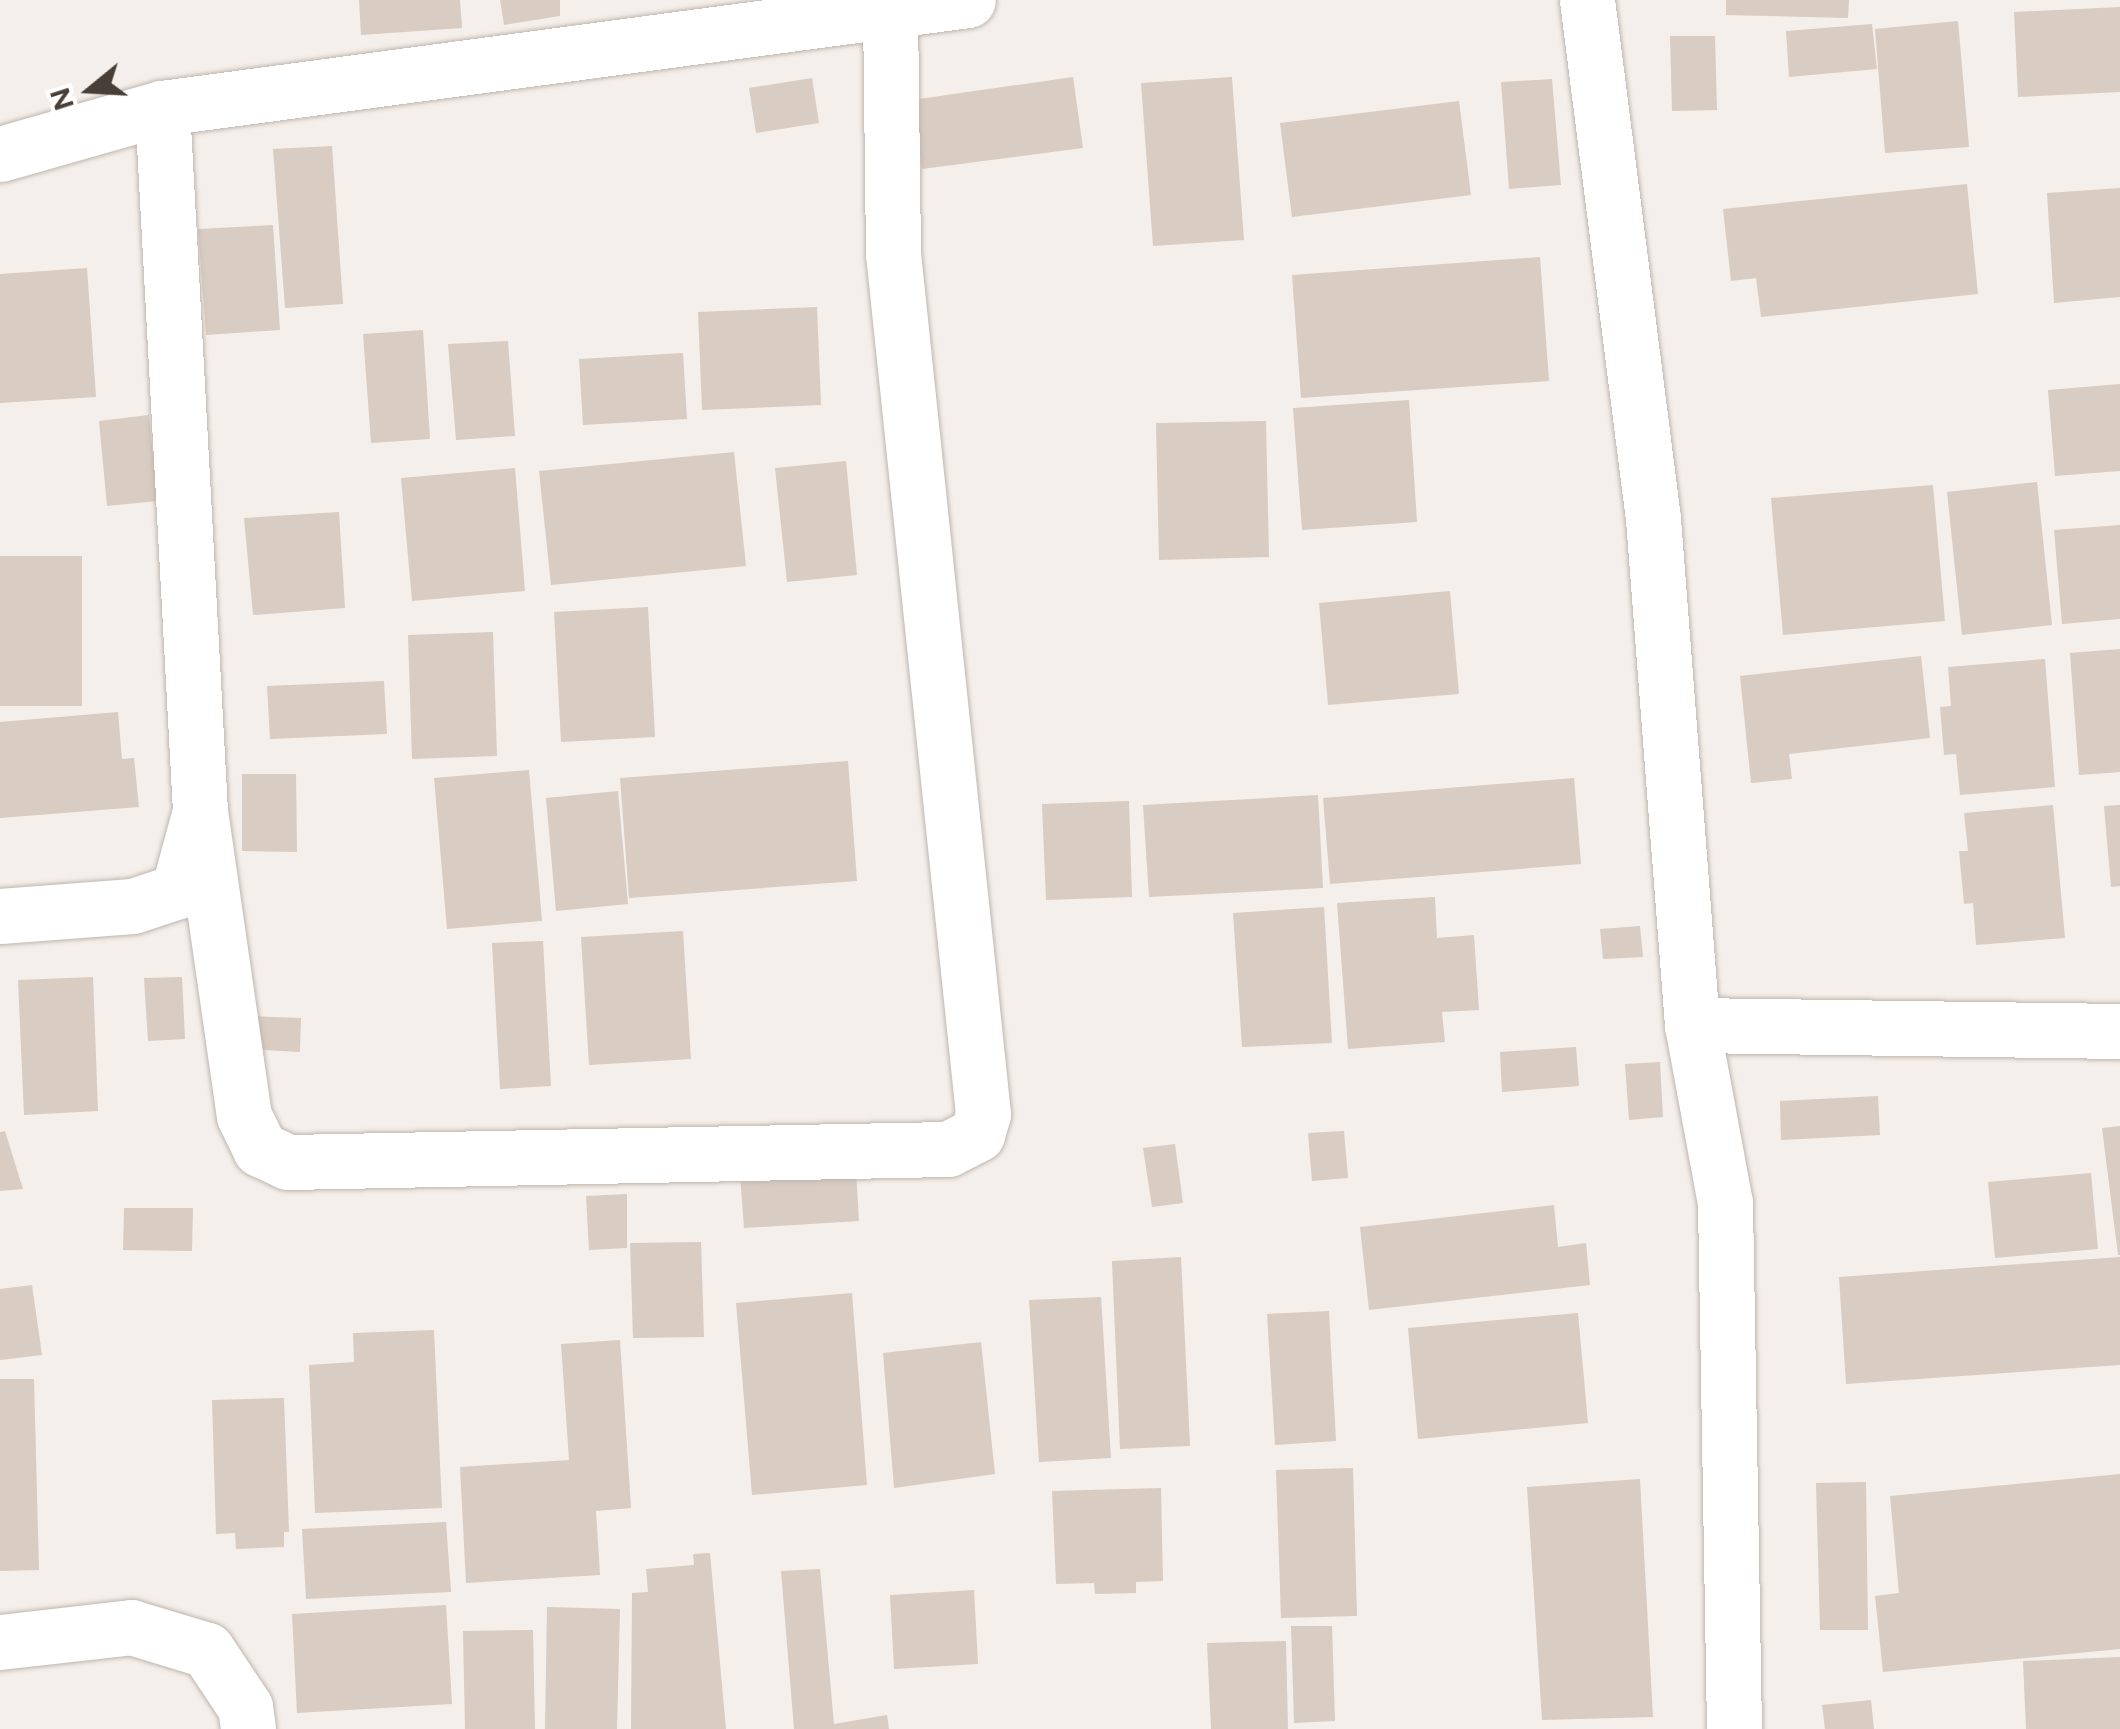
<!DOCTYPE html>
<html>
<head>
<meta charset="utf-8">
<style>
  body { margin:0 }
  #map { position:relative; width:2120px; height:1729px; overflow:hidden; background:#f4efea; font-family:Figtree,sans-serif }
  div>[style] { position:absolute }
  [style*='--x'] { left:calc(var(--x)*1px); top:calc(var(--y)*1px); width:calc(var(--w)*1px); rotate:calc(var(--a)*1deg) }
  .building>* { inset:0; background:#d8ccc3 }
  .roads { filter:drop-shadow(0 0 2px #bfb5ad) drop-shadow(0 0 2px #bfb5ad) }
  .street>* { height:55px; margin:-27.5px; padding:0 27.5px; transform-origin:27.5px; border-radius:27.5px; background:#fff }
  span { translate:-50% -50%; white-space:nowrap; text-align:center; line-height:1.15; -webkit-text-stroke:10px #fff; paint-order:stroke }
  .north { position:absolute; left:40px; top:40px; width:100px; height:100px; -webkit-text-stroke:8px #fff; paint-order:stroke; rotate:252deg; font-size:28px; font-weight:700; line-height:40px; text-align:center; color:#483f38 }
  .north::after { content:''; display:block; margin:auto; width:35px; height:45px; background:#483f38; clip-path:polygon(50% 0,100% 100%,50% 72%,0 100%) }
</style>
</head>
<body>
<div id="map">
  <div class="building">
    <i style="clip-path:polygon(359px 0,460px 0,462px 28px,361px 35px)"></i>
    <i style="clip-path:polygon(500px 0,560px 0,560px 16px,504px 25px)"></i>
    <i style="clip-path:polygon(1726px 0,1849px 0,1848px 18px,1726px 15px)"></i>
    <i style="clip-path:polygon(2120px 7px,2120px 92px,2018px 97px,2014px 12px)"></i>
    <i style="clip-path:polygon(1958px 21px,1969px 147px,1885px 153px,1875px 29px)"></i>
    <i style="clip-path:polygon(1872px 24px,1877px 69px,1789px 77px,1786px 31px)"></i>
    <i style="clip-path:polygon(1670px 36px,1715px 36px,1717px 110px,1672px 111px)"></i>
    <i style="clip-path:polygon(1073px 77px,1083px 148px,922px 169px,912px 100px)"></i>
    <i style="clip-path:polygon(1232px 77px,1244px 240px,1153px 246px,1141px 83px)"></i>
    <i style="clip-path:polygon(812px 78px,819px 123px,756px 133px,749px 88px)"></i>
    <i style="clip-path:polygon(1552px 79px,1561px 185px,1509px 189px,1501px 82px)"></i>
    <i style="clip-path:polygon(1459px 101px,1471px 195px,1292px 217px,1280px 123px)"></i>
    <i style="clip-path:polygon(332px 146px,343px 304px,285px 308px,273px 149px)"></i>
    <i style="clip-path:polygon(1967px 184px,1978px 294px,1761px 317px,1756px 278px,1731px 281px,1723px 209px)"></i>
    <i style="clip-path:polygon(2120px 188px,2120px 297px,2054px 303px,2047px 193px)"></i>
    <i style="clip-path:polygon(273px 225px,280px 330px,206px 335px,198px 229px)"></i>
    <i style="clip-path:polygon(1540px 257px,1549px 381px,1301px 398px,1292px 275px)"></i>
    <i style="clip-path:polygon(87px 268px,96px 397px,0 403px,0 274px)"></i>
    <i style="clip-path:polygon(817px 307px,821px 405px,702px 410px,698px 312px)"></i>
    <i style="clip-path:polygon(423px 330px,430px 439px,371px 443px,363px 334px)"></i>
    <i style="clip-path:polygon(508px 341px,515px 436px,456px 440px,448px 344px)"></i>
    <i style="clip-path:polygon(683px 353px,687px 419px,583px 425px,579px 359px)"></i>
    <i style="clip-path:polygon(2120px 384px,2120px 471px,2055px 476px,2048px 390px)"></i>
    <i style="clip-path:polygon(1409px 400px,1417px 522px,1302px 530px,1293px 408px)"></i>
    <i style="clip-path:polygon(149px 415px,153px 456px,164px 454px,168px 500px,107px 506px,99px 421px)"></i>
    <i style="clip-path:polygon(1266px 421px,1269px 557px,1159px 560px,1156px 423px)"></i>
    <i style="clip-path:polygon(734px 452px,746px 566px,551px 585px,539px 471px)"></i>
    <i style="clip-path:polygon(846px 461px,857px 575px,787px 582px,775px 468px)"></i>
    <i style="clip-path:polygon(515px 468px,525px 591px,412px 601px,401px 478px)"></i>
    <i style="clip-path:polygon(2037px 482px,2052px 625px,1962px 635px,1947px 492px)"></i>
    <i style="clip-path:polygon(1933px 485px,1945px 621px,1783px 635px,1771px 498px)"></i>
    <i style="clip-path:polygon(339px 512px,345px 608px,253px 615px,244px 518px)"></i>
    <i style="clip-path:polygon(2120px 525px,2120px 619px,2062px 624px,2054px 530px)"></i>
    <i style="clip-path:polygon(0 556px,82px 556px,82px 706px,0 706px)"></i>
    <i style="clip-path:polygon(1450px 591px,1459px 694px,1328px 705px,1319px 603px)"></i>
    <i style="clip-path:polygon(648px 607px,655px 737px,561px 742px,554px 612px)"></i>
    <i style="clip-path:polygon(493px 632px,497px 756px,412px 759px,408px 635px)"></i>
    <i style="clip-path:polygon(2120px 649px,2120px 772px,2079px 775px,2070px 653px)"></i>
    <i style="clip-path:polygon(1921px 656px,1930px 738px,1789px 754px,1792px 779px,1751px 783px,1740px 676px)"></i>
    <i style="clip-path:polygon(2045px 659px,2055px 787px,1960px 795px,1956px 754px,1944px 755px,1940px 707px,1951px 706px,1948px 667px)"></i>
    <i style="clip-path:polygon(384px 681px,387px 734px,270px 739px,267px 686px)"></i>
    <i style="clip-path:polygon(118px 712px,122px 759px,134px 758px,139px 807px,0 818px,0 722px)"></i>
    <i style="clip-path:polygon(848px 761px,857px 881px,629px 898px,620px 778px)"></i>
    <i style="clip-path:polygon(529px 770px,542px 921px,447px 929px,434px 778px)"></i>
    <i style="clip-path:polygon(242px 774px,296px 774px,297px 852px,242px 851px)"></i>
    <i style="clip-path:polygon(1574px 778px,1581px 864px,1330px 884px,1323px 798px)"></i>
    <i style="clip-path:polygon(618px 791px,628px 904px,556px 911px,546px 798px)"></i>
    <i style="clip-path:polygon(1318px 795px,1323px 888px,1149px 897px,1143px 805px)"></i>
    <i style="clip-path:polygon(1129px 801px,1132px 897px,1046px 900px,1042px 804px)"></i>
    <i style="clip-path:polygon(2053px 805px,2065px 938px,1976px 945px,1973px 903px,1964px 904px,1959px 851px,1968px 851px,1964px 813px)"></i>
    <i style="clip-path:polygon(2120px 805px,2120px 886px,2111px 887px,2104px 806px)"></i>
    <i style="clip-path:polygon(1435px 897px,1437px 938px,1474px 935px,1479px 1010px,1442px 1012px,1445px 1042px,1348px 1049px,1337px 903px)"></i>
    <i style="clip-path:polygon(1324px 907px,1332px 1043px,1242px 1047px,1233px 913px)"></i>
    <i style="clip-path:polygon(1640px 926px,1643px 957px,1603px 959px,1600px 929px)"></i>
    <i style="clip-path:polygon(683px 931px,691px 1059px,589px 1065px,581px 937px)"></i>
    <i style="clip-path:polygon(543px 941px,551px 1086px,500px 1089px,492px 943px)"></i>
    <i style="clip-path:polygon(93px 977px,98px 1111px,24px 1115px,18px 980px)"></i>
    <i style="clip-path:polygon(182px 977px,185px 1039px,148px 1041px,144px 978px)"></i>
    <i style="clip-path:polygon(248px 1016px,301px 1018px,300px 1052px,247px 1049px)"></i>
    <i style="clip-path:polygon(1576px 1047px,1579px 1086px,1502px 1092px,1500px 1052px)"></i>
    <i style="clip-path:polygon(1660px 1062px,1663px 1117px,1629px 1120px,1625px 1064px)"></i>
    <i style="clip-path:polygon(1878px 1096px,1880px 1135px,1781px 1140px,1780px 1101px)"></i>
    <i style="clip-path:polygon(2120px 1126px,2120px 1255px,2118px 1255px,2102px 1128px)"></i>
    <i style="clip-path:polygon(5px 1131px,23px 1189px,0 1191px,0 1132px)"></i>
    <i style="clip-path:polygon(1344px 1131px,1348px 1178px,1312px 1181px,1308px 1133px)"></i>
    <i style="clip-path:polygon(1175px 1144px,1183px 1203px,1152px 1207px,1143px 1148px)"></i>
    <i style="clip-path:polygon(856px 1169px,859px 1221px,744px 1228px,740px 1175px)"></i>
    <i style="clip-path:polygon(2091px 1173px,2098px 1249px,1995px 1258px,1988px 1182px)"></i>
    <i style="clip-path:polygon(627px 1194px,627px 1248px,589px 1250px,586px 1196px)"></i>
    <i style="clip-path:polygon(1554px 1205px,1558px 1247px,1586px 1243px,1590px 1285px,1369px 1310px,1360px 1227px)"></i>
    <i style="clip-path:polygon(124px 1208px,193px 1208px,192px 1251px,123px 1250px)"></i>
    <i style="clip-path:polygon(701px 1242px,704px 1337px,633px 1338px,630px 1243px)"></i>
    <i style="clip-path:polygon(1181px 1257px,1190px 1446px,1120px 1449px,1112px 1261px)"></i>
    <i style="clip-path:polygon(2120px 1257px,2120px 1365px,1846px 1384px,1839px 1277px)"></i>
    <i style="clip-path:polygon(32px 1285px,42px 1355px,0 1360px,0 1289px)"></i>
    <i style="clip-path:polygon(852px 1293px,867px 1485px,752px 1495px,736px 1303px)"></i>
    <i style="clip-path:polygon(1101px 1297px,1111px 1458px,1039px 1462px,1029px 1300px)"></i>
    <i style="clip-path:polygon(1329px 1311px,1336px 1441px,1275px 1445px,1267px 1314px)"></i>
    <i style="clip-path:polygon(1578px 1313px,1588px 1423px,1418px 1439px,1408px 1328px)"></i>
    <i style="clip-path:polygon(434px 1330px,442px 1508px,315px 1513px,309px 1365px,354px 1362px,353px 1333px)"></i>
    <i style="clip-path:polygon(620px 1340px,631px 1508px,596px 1511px,600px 1575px,466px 1583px,460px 1467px,569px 1460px,561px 1344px)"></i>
    <i style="clip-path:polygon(981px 1342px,995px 1474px,894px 1488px,883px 1353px)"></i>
    <i style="clip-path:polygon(0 1379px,34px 1379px,39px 1570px,0 1571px)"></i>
    <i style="clip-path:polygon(284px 1398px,289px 1532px,284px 1532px,284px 1547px,236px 1549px,235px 1533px,216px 1534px,212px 1400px)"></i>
    <i style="clip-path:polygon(1353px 1468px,1357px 1616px,1281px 1618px,1276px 1470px)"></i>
    <i style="clip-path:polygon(2120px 1474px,2120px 1649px,1883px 1672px,1875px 1596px,1899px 1593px,1890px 1496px)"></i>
    <i style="clip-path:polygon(1640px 1479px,1653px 1717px,1542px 1720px,1527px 1487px)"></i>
    <i style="clip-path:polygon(1866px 1482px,1868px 1630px,1820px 1630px,1816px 1483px)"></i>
    <i style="clip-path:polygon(1161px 1488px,1163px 1581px,1136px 1582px,1136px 1593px,1095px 1594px,1094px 1583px,1056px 1584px,1052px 1491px)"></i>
    <i style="clip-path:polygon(446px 1522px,451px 1592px,306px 1599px,302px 1529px)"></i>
    <i style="clip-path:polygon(710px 1553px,726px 1729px,631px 1729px,632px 1593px,648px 1592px,646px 1569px,694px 1565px,693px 1554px)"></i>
    <i style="clip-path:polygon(820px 1569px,834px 1724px,887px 1715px,889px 1729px,794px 1729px,781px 1571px)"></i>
    <i style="clip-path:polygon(974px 1590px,978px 1664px,894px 1669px,890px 1595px)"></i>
    <i style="clip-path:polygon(446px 1605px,452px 1704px,297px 1713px,292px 1614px)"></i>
    <i style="clip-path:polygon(547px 1607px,620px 1609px,617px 1729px,545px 1729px)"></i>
    <i style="clip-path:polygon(1291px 1626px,1332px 1626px,1335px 1721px,1294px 1723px)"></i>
    <i style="clip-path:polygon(533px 1630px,535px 1729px,465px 1729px,463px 1631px)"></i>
    <i style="clip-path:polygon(1286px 1641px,1288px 1729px,1211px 1729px,1207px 1643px)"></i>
    <i style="clip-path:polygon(2120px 1657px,2120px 1729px,2026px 1729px,2023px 1661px)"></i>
    <i style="clip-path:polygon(1871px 1700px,1874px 1729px,1825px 1729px,1822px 1705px)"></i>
  </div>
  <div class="roads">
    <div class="street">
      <i style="--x:1587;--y:0;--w:523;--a:82.75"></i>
      <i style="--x:1653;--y:519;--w:508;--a:85.59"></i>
      <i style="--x:1692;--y:1025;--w:181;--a:79.5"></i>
      <i style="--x:1725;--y:1203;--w:526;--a:89.02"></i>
      <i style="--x:0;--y:154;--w:168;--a:-15.9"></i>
      <i style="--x:162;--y:108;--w:813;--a:-7.63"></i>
      <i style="--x:200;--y:811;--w:308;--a:81.8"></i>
      <i style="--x:244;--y:1116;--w:37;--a:64"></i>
      <i style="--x:260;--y:1149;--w:31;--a:25"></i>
      <i style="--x:288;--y:1162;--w:660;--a:-1.13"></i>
      <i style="--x:948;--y:1149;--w:33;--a:-27"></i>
      <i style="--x:977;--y:1134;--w:21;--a:-73"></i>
      <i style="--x:983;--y:1114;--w:865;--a:-95.97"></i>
      <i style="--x:893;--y:254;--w:254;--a:-90.7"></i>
      <i style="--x:0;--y:916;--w:133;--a:-4.3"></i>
      <i style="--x:133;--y:906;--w:47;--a:-18.4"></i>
      <i style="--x:178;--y:891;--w:83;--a:-74.6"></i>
      <i style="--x:200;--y:811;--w:704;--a:-93.09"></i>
      <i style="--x:1692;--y:1025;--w:428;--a:0.8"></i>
      <i style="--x:0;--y:1642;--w:132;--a:-6.5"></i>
      <i style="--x:131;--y:1627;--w:79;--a:16.8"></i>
      <i style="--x:207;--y:1650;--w:69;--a:56.3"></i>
      <i style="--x:245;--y:1707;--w:22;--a:82"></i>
    </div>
  </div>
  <div class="north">N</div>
</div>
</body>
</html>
